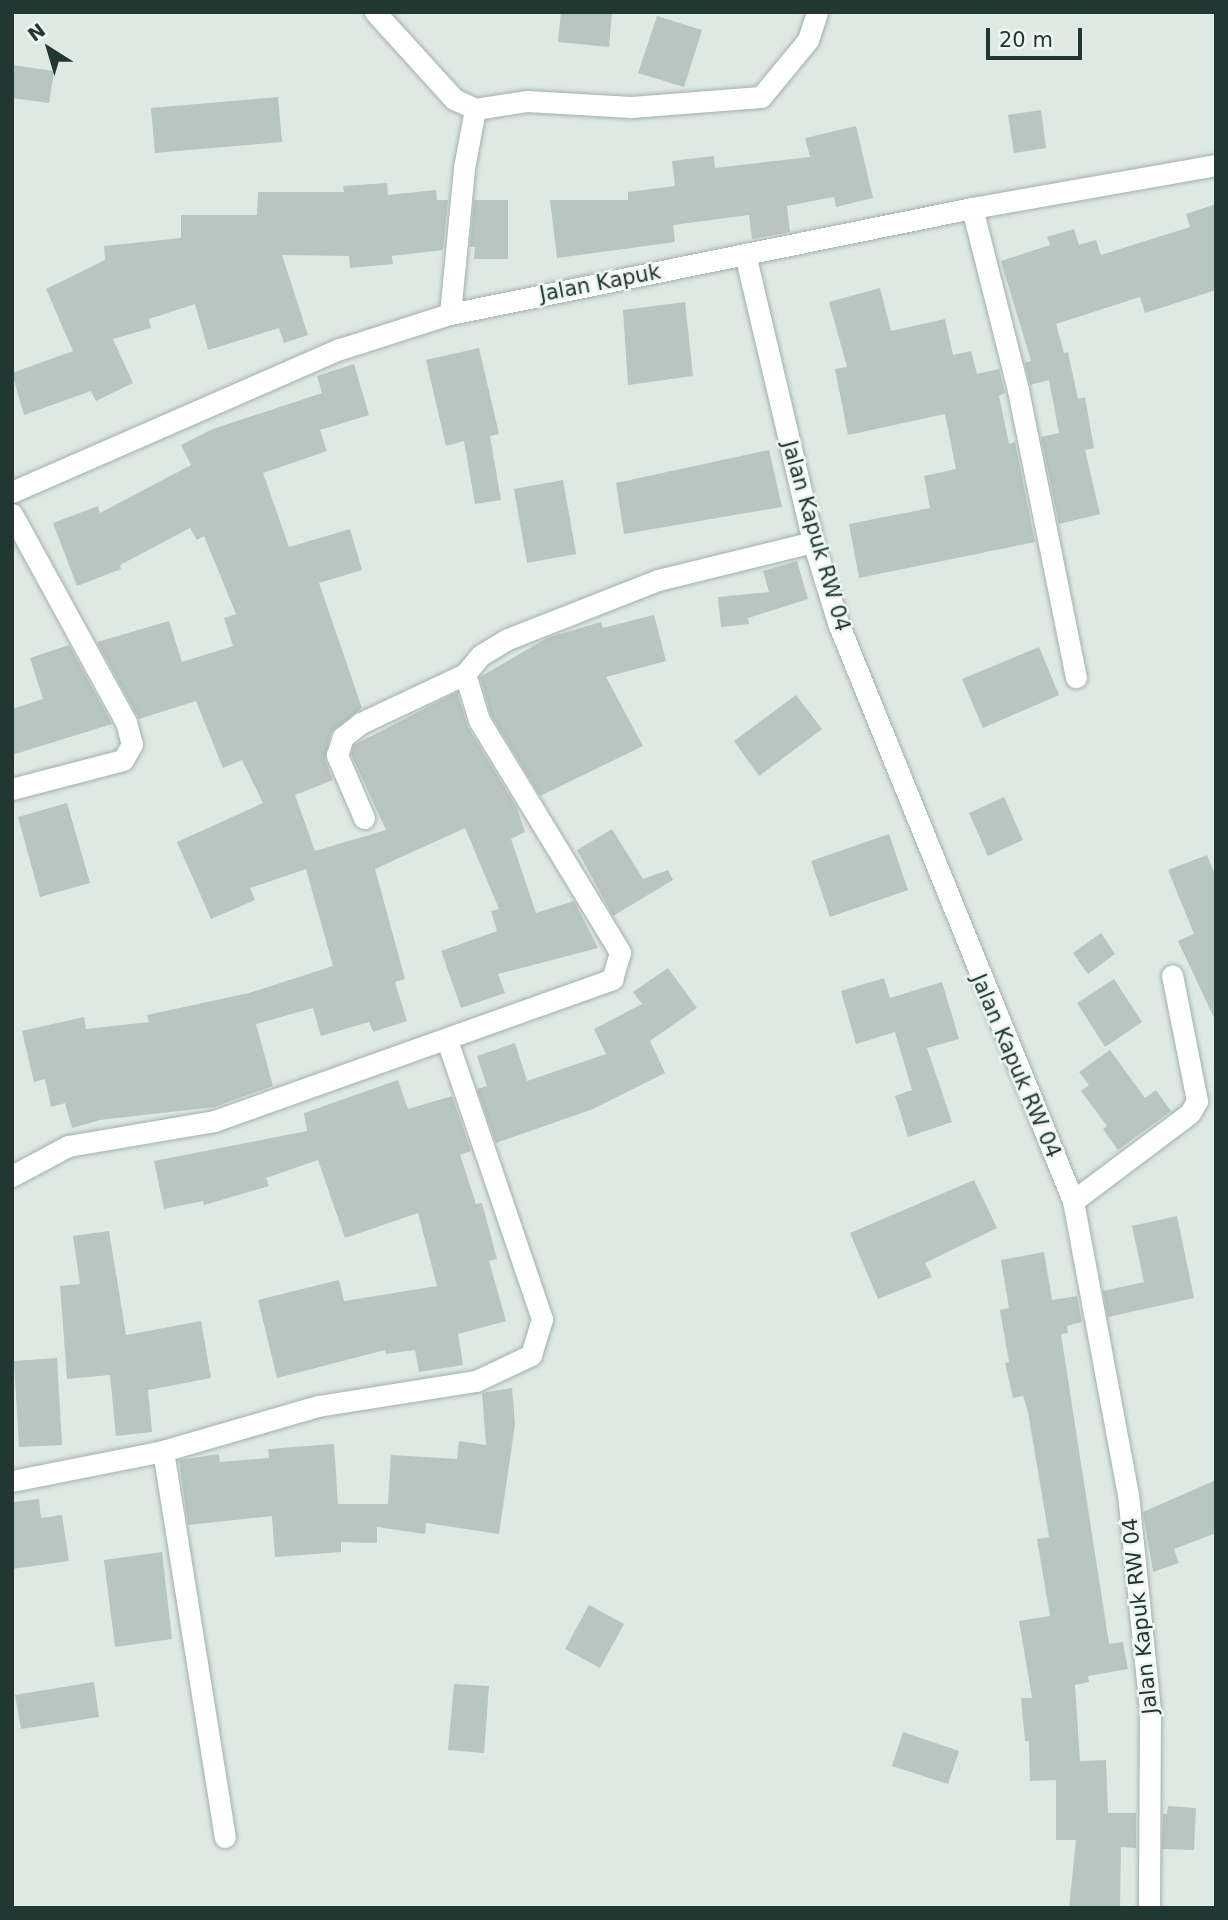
<!DOCTYPE html>
<html>
<head>
<meta charset="utf-8">
<style>
  body { margin:0 }
  #map { position:relative; width:1228px; height:1920px; overflow:hidden; background:#dee9e4; font-family:"DejaVu Sans",sans-serif }
  div>[style] { position:absolute }
  [style*='--x'] { left:calc(var(--x)*1px); top:calc(var(--y)*1px); width:calc(var(--w)*1px); rotate:calc(var(--a)*1deg) }
  .building>* { inset:0; background:#b7c6c0 }
  .roads { filter:drop-shadow(0 0 2px #a1b0ab) drop-shadow(0 0 2px #a1b0ab) }
  .minor>* { height:21px; margin:-10.5px; padding:0 10.5px; transform-origin:10.5px; border-radius:10.5px; background:#fff }
  span { translate:-50% -50%; white-space:nowrap; text-align:center; line-height:1.15; -webkit-text-stroke:5px #eef6f2; paint-order:stroke }
  .street-label { font-size:21px; color:#203831 }
  .frame { position:absolute; inset:0; border:14px solid #203831; pointer-events:none }
  .north { position:absolute; left:14px; top:14px; width:70px; height:70px; -webkit-text-stroke:5px #eef6f2; paint-order:stroke; rotate:323deg; font-size:19px; font-weight:700; line-height:28px; text-align:center; color:#203831 }
  .north::after { content:''; display:block; margin:auto; width:24px; height:32px; background:#203831; clip-path:polygon(50% 0,100% 100%,50% 72%,0 100%) }
  .scale { position:absolute; left:986px; top:28px; width:96px; height:32px; box-sizing:border-box; border:4px solid #203831; border-top:0; padding-left:9px; font-size:21px; line-height:24px; white-space:nowrap; color:#203831; -webkit-text-stroke:5px #eef6f2; paint-order:stroke }
</style>
</head>
<body>
<div id="map">
  <div class="building">
    <i style="clip-path:polygon(561px 12px,612px 12px,609px 47px,558px 42px)"></i>
    <i style="clip-path:polygon(657px 16px,702px 30px,684px 87px,638px 73px)"></i>
    <i style="clip-path:polygon(12px 65px,54px 71px,49px 103px,12px 98px)"></i>
    <i style="clip-path:polygon(278px 97px,282px 142px,155px 153px,151px 108px)"></i>
    <i style="clip-path:polygon(1041px 110px,1046px 148px,1014px 153px,1008px 115px)"></i>
    <i style="clip-path:polygon(856px 126px,873px 198px,836px 207px,834px 197px,787px 206px,790px 232px,752px 239px,749px 215px,673px 225px,675px 242px,557px 258px,550px 200px,628px 200px,628px 192px,675px 186px,672px 161px,714px 156px,715px 168px,810px 157px,805px 138px)"></i>
    <i style="clip-path:polygon(387px 183px,388px 195px,436px 190px,437px 200px,448px 200px,443px 250px,392px 256px,393px 264px,350px 268px,349px 256px,282px 255px,308px 335px,284px 343px,279px 328px,208px 350px,195px 304px,149px 319px,151px 328px,113px 339px,133px 383px,96px 401px,91px 391px,24px 415px,12px 373px,73px 351px,46px 289px,105px 260px,104px 246px,181px 238px,181px 215px,257px 215px,258px 192px,344px 192px,343px 186px)"></i>
    <i style="clip-path:polygon(474px 200px,508px 200px,508px 259px,474px 259px,475px 247px,470px 247px)"></i>
    <i style="clip-path:polygon(1216px 204px,1216px 290px,1145px 313px,1140px 297px,1056px 324px,1064px 353px,1068px 352px,1078px 399px,1085px 397px,1094px 448px,1085px 450px,1100px 514px,1059px 524px,1041px 437px,1059px 433px,1049px 380px,1030px 385px,1025px 363px,1031px 361px,1001px 261px,1050px 245px,1047px 237px,1074px 229px,1079px 245px,1096px 240px,1101px 255px,1190px 227px,1186px 214px)"></i>
    <i style="clip-path:polygon(880px 288px,891px 331px,945px 319px,953px 355px,971px 351px,977px 374px,999px 369px,1005px 393px,999px 396px,1009px 444px,1015px 442px,1035px 542px,859px 578px,849px 524px,930px 508px,924px 476px,956px 469px,945px 414px,848px 435px,835px 369px,847px 367px,829px 302px)"></i>
    <i style="clip-path:polygon(685px 302px,693px 376px,628px 385px,623px 310px)"></i>
    <i style="clip-path:polygon(479px 348px,499px 434px,490px 436px,501px 500px,475px 504px,464px 441px,446px 446px,426px 360px)"></i>
    <i style="clip-path:polygon(354px 364px,369px 415px,320px 430px,327px 451px,263px 473px,289px 547px,350px 529px,362px 570px,319px 583px,362px 708px,331px 733px,325px 759px,333px 780px,295px 795px,315px 851px,386px 830px,351px 754px,354px 745px,457px 692px,468px 727px,517px 808px,525px 832px,511px 839px,536px 913px,574px 901px,598px 948px,498px 974px,505px 993px,461px 1008px,441px 951px,497px 931px,491px 911px,499px 909px,465px 828px,375px 869px,405px 979px,395px 982px,407px 1021px,373px 1032px,369px 1022px,321px 1036px,313px 1008px,256px 1024px,273px 1086px,214px 1107px,100px 1120px,72px 1128px,65px 1103px,51px 1107px,45px 1079px,34px 1082px,22px 1031px,84px 1017px,86px 1029px,149px 1022px,147px 1015px,249px 993px,333px 966px,306px 869px,250px 888px,255px 900px,211px 919px,177px 842px,263px 803px,242px 760px,223px 768px,196px 701px,139px 719px,97px 642px,169px 621px,182px 662px,233px 646px,224px 618px,236px 614px,204px 536px,197px 540px,190px 528px,120px 565px,121px 569px,77px 586px,53px 523px,98px 506px,100px 513px,191px 465px,181px 445px,213px 429px,322px 393px,317px 376px)"></i>
    <i style="clip-path:polygon(769px 450px,782px 507px,624px 534px,616px 483px)"></i>
    <i style="clip-path:polygon(563px 480px,576px 554px,527px 563px,514px 489px)"></i>
    <i style="clip-path:polygon(797px 561px,808px 599px,748px 618px,749px 624px,721px 627px,718px 597px,769px 592px,763px 571px)"></i>
    <i style="clip-path:polygon(654px 615px,666px 661px,606px 677px,643px 746px,540px 796px,491px 715px,480px 677px,547px 638px,601px 622px,603px 628px)"></i>
    <i style="clip-path:polygon(69px 645px,112px 724px,12px 755px,12px 709px,43px 699px,30px 658px)"></i>
    <i style="clip-path:polygon(1039px 647px,1059px 695px,983px 728px,962px 679px)"></i>
    <i style="clip-path:polygon(796px 695px,822px 729px,759px 776px,734px 741px)"></i>
    <i style="clip-path:polygon(1004px 797px,1023px 840px,988px 856px,969px 813px)"></i>
    <i style="clip-path:polygon(67px 803px,90px 883px,40px 897px,18px 817px)"></i>
    <i style="clip-path:polygon(612px 829px,643px 879px,668px 870px,673px 880px,613px 916px,577px 850px)"></i>
    <i style="clip-path:polygon(889px 834px,908px 890px,830px 917px,811px 861px)"></i>
    <i style="clip-path:polygon(1207px 855px,1216px 877px,1216px 1022px,1178px 941px,1194px 934px,1168px 870px)"></i>
    <i style="clip-path:polygon(1101px 933px,1115px 954px,1088px 974px,1073px 953px)"></i>
    <i style="clip-path:polygon(668px 968px,697px 1008px,650px 1041px,665px 1073px,593px 1109px,496px 1143px,477px 1089px,487px 1086px,477px 1056px,515px 1043px,527px 1081px,606px 1054px,594px 1029px,642px 1004px,633px 992px)"></i>
    <i style="clip-path:polygon(884px 978px,890px 998px,942px 982px,959px 1039px,927px 1048px,952px 1122px,908px 1137px,895px 1096px,912px 1090px,895px 1032px,856px 1044px,841px 991px)"></i>
    <i style="clip-path:polygon(1114px 979px,1142px 1022px,1105px 1047px,1077px 1003px)"></i>
    <i style="clip-path:polygon(1110px 1050px,1145px 1098px,1156px 1090px,1171px 1111px,1118px 1150px,1103px 1129px,1107px 1126px,1081px 1091px,1089px 1085px,1079px 1072px)"></i>
    <i style="clip-path:polygon(398px 1080px,408px 1109px,452px 1096px,471px 1151px,460px 1155px,476px 1204px,482px 1203px,497px 1259px,489px 1261px,506px 1321px,458px 1334px,463px 1365px,419px 1372px,415px 1350px,386px 1354px,385px 1350px,277px 1378px,258px 1300px,339px 1280px,344px 1301px,437px 1286px,418px 1213px,345px 1238px,318px 1160px,266px 1178px,269px 1186px,204px 1205px,203px 1201px,164px 1209px,154px 1161px,307px 1131px,304px 1113px)"></i>
    <i style="clip-path:polygon(974px 1180px,997px 1228px,925px 1263px,932px 1277px,878px 1299px,850px 1233px)"></i>
    <i style="clip-path:polygon(1177px 1216px,1194px 1298px,1108px 1317px,1103px 1291px,1144px 1282px,1132px 1226px)"></i>
    <i style="clip-path:polygon(109px 1231px,126px 1335px,201px 1321px,211px 1378px,148px 1390px,152px 1432px,116px 1436px,110px 1375px,67px 1379px,60px 1286px,80px 1284px,73px 1236px)"></i>
    <i style="clip-path:polygon(1044px 1252px,1052px 1300px,1077px 1296px,1082px 1322px,1067px 1326px,1068px 1333px,1061px 1334px,1109px 1644px,1123px 1642px,1128px 1669px,1088px 1676px,1089px 1682px,1075px 1685px,1080px 1761px,1106px 1760px,1108px 1813px,1136px 1813px,1136px 1848px,1121px 1847px,1120px 1908px,1069px 1908px,1076px 1840px,1056px 1840px,1056px 1780px,1030px 1781px,1029px 1741px,1025px 1741px,1021px 1698px,1032px 1698px,1019px 1621px,1050px 1616px,1037px 1539px,1049px 1537px,1028px 1412px,1023px 1396px,1013px 1398px,1005px 1363px,1009px 1362px,1000px 1310px,1009px 1308px,1001px 1260px)"></i>
    <i style="clip-path:polygon(57px 1358px,62px 1445px,19px 1447px,14px 1361px)"></i>
    <i style="clip-path:polygon(512px 1388px,515px 1424px,499px 1534px,426px 1523px,425px 1534px,377px 1527px,377px 1543px,341px 1542px,341px 1552px,275px 1557px,272px 1516px,188px 1525px,179px 1460px,219px 1454px,220px 1462px,269px 1458px,268px 1449px,334px 1444px,338px 1504px,388px 1504px,391px 1455px,457px 1459px,459px 1441px,486px 1445px,482px 1393px)"></i>
    <i style="clip-path:polygon(1216px 1480px,1216px 1533px,1174px 1549px,1179px 1563px,1153px 1572px,1143px 1512px)"></i>
    <i style="clip-path:polygon(39px 1499px,41px 1518px,62px 1515px,69px 1561px,12px 1569px,14px 1502px)"></i>
    <i style="clip-path:polygon(162px 1552px,172px 1639px,115px 1647px,104px 1560px)"></i>
    <i style="clip-path:polygon(589px 1605px,624px 1624px,600px 1668px,565px 1649px)"></i>
    <i style="clip-path:polygon(94px 1682px,99px 1717px,21px 1729px,15px 1695px)"></i>
    <i style="clip-path:polygon(454px 1684px,489px 1686px,484px 1753px,448px 1750px)"></i>
    <i style="clip-path:polygon(903px 1732px,959px 1751px,948px 1784px,892px 1766px)"></i>
    <i style="clip-path:polygon(1168px 1806px,1196px 1808px,1194px 1850px,1162px 1849px,1163px 1814px,1167px 1814px)"></i>
  </div>
  <div class="roads">
    <div class="minor">
      <i style="--x:375;--y:12;--w:118;--a:47.8"></i>
      <i style="--x:454;--y:99;--w:23;--a:25"></i>
      <i style="--x:475;--y:109;--w:53;--a:-8.7"></i>
      <i style="--x:527;--y:101;--w:104;--a:3.3"></i>
      <i style="--x:631;--y:107;--w:130;--a:-4.4"></i>
      <i style="--x:761;--y:97;--w:74;--a:-50.5"></i>
      <i style="--x:808;--y:40;--w:29;--a:-72"></i>
      <i style="--x:972;--y:208;--w:188;--a:75.8"></i>
      <i style="--x:1018;--y:390;--w:293;--a:78.6"></i>
      <i style="--x:745;--y:254;--w:296;--a:76.7"></i>
      <i style="--x:813;--y:542;--w:85;--a:72.8"></i>
      <i style="--x:838;--y:623;--w:624;--a:67.87"></i>
      <i style="--x:1073;--y:1201;--w:298;--a:79.4"></i>
      <i style="--x:1128;--y:1494;--w:216;--a:84.2"></i>
      <i style="--x:1150;--y:1709;--w:199;--a:90.3"></i>
      <i style="--x:450;--y:314;--w:147;--a:-84.5"></i>
      <i style="--x:464;--y:168;--w:60;--a:-79.4"></i>
      <i style="--x:12;--y:492;--w:358;--a:-23.6"></i>
      <i style="--x:340;--y:349;--w:115;--a:-17.7"></i>
      <i style="--x:450;--y:314;--w:533;--a:-11.48"></i>
      <i style="--x:972;--y:208;--w:248;--a:-10"></i>
      <i style="--x:12;--y:514;--w:237;--a:61.3"></i>
      <i style="--x:126;--y:722;--w:23;--a:75"></i>
      <i style="--x:132;--y:744;--w:18;--a:119"></i>
      <i style="--x:123;--y:760;--w:115;--a:165.4"></i>
      <i style="--x:364;--y:818;--w:69;--a:-113.2"></i>
      <i style="--x:337;--y:755;--w:19;--a:-72"></i>
      <i style="--x:343;--y:737;--w:23;--a:-38"></i>
      <i style="--x:361;--y:723;--w:115;--a:-25.2"></i>
      <i style="--x:12;--y:1176;--w:64;--a:-28.2"></i>
      <i style="--x:68;--y:1146;--w:148;--a:-9.7"></i>
      <i style="--x:214;--y:1121;--w:423;--a:-19.6"></i>
      <i style="--x:612;--y:979;--w:28;--a:-73"></i>
      <i style="--x:620;--y:952;--w:271;--a:-121.3"></i>
      <i style="--x:479;--y:720;--w:48;--a:-106.9"></i>
      <i style="--x:465;--y:674;--w:25;--a:-50"></i>
      <i style="--x:481;--y:655;--w:31;--a:-31"></i>
      <i style="--x:508;--y:639;--w:161;--a:-21.5"></i>
      <i style="--x:658;--y:580;--w:160;--a:-13.8"></i>
      <i style="--x:1073;--y:1201;--w:146;--a:-36.9"></i>
      <i style="--x:1190;--y:1113;--w:14;--a:-60"></i>
      <i style="--x:1197;--y:1101;--w:128;--a:-101.2"></i>
      <i style="--x:163;--y:1451;--w:391;--a:80.9"></i>
      <i style="--x:12;--y:1481;--w:154;--a:-11.2"></i>
      <i style="--x:163;--y:1451;--w:161;--a:-16.2"></i>
      <i style="--x:318;--y:1406;--w:160;--a:-9"></i>
      <i style="--x:476;--y:1381;--w:61;--a:-25.3"></i>
      <i style="--x:531;--y:1355;--w:38;--a:-73"></i>
      <i style="--x:542;--y:1319;--w:295;--a:-108.8"></i>
    </div>
  </div>
  <div class="street-label">
    <span style="left:600px;top:283px;rotate:-11deg">Jalan Kapuk</span>
    <span style="left:816px;top:536px;rotate:74deg">Jalan Kapuk RW 04</span>
    <span style="left:1016px;top:1066px;rotate:67deg">Jalan Kapuk RW 04</span>
    <span style="left:1140px;top:1616px;rotate:-96deg">Jalan Kapuk RW 04</span>
  </div>
  <div class="frame"></div>
  <div class="north">N</div>
  <div class="scale">20 m</div>
</div>
</body>
</html>
